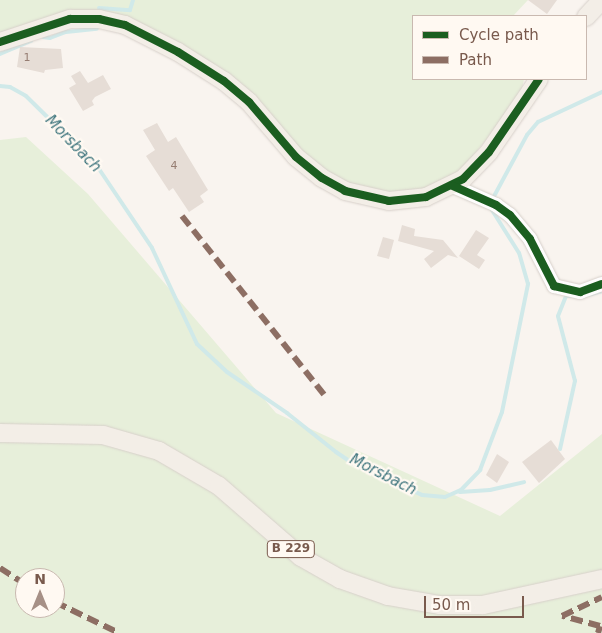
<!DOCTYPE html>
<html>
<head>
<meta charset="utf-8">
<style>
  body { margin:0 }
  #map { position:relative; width:602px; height:633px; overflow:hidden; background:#f9f4ef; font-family:"DejaVu Sans",sans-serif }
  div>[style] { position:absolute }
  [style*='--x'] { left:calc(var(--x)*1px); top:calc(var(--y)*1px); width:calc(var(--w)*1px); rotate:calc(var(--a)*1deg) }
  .green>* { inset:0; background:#e7efda }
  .stream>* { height:4px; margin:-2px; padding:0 2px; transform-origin:2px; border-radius:2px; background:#d0e9e9 }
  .building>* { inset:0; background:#e6ddd6 }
  .roads { filter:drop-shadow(0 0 1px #d7d0ca) drop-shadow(0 0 1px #d7d0ca) }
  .minor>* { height:14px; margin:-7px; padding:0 7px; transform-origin:7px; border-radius:7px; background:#fefdfd }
  .major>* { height:18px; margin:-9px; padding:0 9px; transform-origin:9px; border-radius:9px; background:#f3eee7 }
  .quiet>* { height:6px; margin-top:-3px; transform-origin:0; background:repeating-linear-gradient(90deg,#8d6e63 0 12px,transparent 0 18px) }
  .cycleway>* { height:8px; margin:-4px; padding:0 4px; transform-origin:4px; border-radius:4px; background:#1b5e20 }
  span { translate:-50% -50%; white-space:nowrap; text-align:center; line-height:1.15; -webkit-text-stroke:4.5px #fff9f2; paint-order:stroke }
  .number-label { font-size:11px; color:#967d72 }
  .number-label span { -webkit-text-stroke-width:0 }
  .shield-label span { padding:1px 4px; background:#fff9f2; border:1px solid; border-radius:4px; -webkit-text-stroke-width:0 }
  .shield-label { font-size:12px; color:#795a4d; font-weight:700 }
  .water-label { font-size:15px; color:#40767e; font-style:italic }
  .legend { position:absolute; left:412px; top:15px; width:175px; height:65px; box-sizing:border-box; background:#fff9f2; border:1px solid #c9b9b0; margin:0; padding:6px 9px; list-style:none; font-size:15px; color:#795a4d }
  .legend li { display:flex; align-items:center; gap:10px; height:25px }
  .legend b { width:25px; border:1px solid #c9b9b0 }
  .north { position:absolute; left:15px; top:568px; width:50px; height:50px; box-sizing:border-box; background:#fff9f2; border:1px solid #c9b9b0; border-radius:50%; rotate:0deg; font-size:14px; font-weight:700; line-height:20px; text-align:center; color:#795a4d }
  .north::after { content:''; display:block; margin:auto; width:18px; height:22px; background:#a69086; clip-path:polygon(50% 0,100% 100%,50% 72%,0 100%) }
  .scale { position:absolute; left:424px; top:596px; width:100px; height:22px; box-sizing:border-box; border:2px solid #795a4d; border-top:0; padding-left:6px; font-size:15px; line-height:18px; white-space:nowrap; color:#795a4d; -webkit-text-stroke:4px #fff9f2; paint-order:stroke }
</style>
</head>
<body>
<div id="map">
  <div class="green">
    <i style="clip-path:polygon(0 0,528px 0,513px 16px,413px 16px,413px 79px,524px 79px,520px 99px,457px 175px,435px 189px,383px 196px,338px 181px,209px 72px,95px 13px,0 35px)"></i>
    <i style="clip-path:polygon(evenodd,26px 137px,88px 194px,276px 413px,500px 516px,602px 434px,602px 633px,0 633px,0 140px,26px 137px,25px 578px,55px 578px,55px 608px,25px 608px,25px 578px)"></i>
  </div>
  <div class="stream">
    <i style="--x:99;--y:8;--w:31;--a:4"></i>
    <i style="--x:130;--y:10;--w:10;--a:-73"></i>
    <i style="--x:43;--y:37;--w:7;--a:8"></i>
    <i style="--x:50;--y:38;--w:17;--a:-21"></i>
    <i style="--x:66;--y:32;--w:31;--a:-6"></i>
    <i style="--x:0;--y:54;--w:34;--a:-23"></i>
    <i style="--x:0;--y:86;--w:10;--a:6"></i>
    <i style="--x:10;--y:87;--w:18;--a:29"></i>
    <i style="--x:26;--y:96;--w:100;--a:44.6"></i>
    <i style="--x:97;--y:166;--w:99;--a:56.1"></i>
    <i style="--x:152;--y:248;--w:106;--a:64.9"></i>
    <i style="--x:197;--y:344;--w:41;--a:43"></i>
    <i style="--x:227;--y:372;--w:73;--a:34.3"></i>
    <i style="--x:287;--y:413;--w:63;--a:38.5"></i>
    <i style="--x:336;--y:452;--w:25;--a:34"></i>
    <i style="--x:357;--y:466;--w:71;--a:24"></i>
    <i style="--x:422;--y:495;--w:23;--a:5"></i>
    <i style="--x:445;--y:497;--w:17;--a:-24"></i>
    <i style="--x:461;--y:490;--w:28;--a:-46"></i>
    <i style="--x:480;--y:470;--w:62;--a:-69.2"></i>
    <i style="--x:502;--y:412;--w:131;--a:-78.5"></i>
    <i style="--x:528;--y:284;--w:32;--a:-106"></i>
    <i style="--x:519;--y:253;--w:54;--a:-122.2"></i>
    <i style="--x:492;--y:200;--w:74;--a:-61.7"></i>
    <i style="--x:527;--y:135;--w:17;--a:-50"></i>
    <i style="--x:538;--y:122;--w:71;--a:-25.1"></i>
    <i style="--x:580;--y:297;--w:23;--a:-15"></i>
    <i style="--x:560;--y:449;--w:70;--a:-77.6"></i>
    <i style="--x:575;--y:381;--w:67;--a:-104.7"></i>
    <i style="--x:558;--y:316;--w:22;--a:-68"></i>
    <i style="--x:566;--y:296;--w:5;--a:0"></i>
    <i style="--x:460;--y:492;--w:30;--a:-4"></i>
    <i style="--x:490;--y:490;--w:35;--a:-13"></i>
  </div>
  <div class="building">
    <i style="clip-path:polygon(528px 0,557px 0,547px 14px)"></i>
    <i style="clip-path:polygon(20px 47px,61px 49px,63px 68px,45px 70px,44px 73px,17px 67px)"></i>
    <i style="clip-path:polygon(80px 71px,88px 83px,103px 75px,111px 89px,95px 97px,92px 101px,94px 105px,83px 111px,69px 88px,76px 84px,71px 76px)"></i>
    <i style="clip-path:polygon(157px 123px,168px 142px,176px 137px,208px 190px,200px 196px,204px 202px,189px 212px,173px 188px,169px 191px,146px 156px,155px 150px,143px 130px)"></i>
    <i style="clip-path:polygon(402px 225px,415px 229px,414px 236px,443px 240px,458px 258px,448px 255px,431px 268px,424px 259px,434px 251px,398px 241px)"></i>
    <i style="clip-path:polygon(476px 230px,489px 238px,477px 255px,485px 260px,479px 269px,459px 256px)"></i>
    <i style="clip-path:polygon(383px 237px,394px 240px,389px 259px,377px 256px)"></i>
    <i style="clip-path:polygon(551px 440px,565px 459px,539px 483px,522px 462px)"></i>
    <i style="clip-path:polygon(497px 454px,509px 462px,497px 483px,486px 475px)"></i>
  </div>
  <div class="roads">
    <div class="minor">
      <i style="--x:453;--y:186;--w:47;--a:23.8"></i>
      <i style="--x:496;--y:205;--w:17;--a:36"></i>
      <i style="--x:510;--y:215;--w:31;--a:50"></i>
      <i style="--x:530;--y:239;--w:53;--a:62.9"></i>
      <i style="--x:554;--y:286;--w:27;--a:13"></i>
      <i style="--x:580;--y:292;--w:23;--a:-20"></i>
    </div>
    <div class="major">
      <i style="--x:586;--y:17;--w:23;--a:-47"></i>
      <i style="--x:0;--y:42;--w:74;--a:-18.2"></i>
      <i style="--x:70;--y:19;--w:29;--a:0"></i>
      <i style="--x:99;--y:19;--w:27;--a:13"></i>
      <i style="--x:125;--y:25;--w:59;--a:27"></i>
      <i style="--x:178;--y:52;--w:54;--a:32.2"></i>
      <i style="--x:224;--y:81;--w:33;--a:40"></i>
      <i style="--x:249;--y:102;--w:72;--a:49.5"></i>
      <i style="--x:296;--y:157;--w:33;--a:39"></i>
      <i style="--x:322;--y:178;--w:26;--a:29"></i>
      <i style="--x:345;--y:191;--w:45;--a:12.8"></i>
      <i style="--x:389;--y:201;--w:37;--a:-6"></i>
      <i style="--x:426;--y:197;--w:41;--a:-25.9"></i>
      <i style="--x:463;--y:179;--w:37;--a:-46"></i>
      <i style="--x:489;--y:152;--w:88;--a:-55.6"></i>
      <i style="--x:0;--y:433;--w:103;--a:1.1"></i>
      <i style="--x:103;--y:435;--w:58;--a:15.9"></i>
      <i style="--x:159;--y:451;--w:69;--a:30.3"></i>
      <i style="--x:219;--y:486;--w:108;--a:40.9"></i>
      <i style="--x:301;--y:557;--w:45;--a:29.4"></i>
      <i style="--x:340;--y:579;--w:51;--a:19.5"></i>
      <i style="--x:388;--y:596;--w:53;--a:9.8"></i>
      <i style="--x:440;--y:605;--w:43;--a:0"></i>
      <i style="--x:483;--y:605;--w:122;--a:-12.3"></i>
    </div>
  </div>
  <div class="quiet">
    <i style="--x:182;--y:216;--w:233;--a:51.5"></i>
    <i style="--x:0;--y:568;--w:30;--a:33"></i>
    <i style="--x:55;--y:602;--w:71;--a:25.8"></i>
    <i style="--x:598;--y:633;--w:7;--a:-74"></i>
    <i style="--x:600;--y:626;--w:39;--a:-165"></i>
    <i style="--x:562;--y:616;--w:44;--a:-25.4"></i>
  </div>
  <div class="cycleway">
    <i style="--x:0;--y:42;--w:74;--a:-18.2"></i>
    <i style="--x:70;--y:19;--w:29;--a:0"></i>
    <i style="--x:99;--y:19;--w:27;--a:13"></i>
    <i style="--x:125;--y:25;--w:59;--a:27"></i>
    <i style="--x:178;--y:52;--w:54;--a:32.2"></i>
    <i style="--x:224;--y:81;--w:33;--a:40"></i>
    <i style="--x:249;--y:102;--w:72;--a:49.5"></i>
    <i style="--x:296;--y:157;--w:33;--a:39"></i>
    <i style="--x:322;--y:178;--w:26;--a:29"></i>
    <i style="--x:345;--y:191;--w:45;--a:12.8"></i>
    <i style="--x:389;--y:201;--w:37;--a:-6"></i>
    <i style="--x:426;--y:197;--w:41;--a:-25.9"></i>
    <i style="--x:463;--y:179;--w:37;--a:-46"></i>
    <i style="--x:489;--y:152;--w:88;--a:-55.6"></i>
    <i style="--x:453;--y:186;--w:47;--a:23.8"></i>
    <i style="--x:496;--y:205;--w:17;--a:36"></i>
    <i style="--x:510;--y:215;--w:31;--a:50"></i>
    <i style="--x:530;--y:239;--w:53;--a:62.9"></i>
    <i style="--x:554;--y:286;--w:27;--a:13"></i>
    <i style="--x:580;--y:292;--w:23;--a:-20"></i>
  </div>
  <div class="number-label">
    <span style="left:27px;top:58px">1</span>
    <span style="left:174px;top:166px">4</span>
  </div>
  <div class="shield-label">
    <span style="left:291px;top:549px">B 229</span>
  </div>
  <div class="water-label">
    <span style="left:73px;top:144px;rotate:46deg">Morsbach</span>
    <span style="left:383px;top:475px;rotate:27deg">Morsbach</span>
  </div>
  <ul class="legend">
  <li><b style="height:6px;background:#1b5e20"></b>Cycle path</li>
  <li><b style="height:6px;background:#8d6e63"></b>Path</li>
  </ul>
  <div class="north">N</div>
  <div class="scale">50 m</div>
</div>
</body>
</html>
